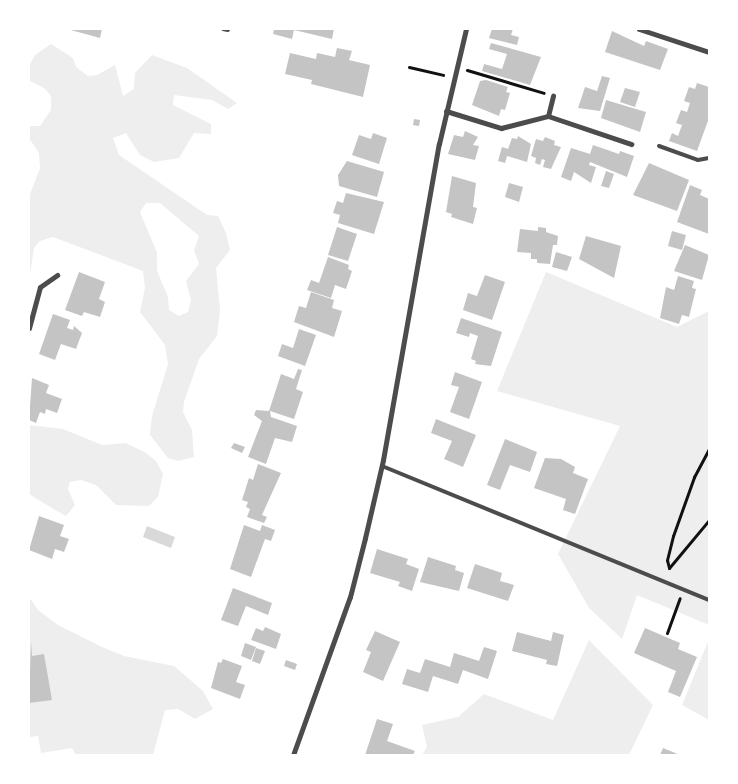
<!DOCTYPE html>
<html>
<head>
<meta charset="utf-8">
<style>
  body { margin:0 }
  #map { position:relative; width:738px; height:784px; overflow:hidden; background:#fff; font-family:"DM Sans",sans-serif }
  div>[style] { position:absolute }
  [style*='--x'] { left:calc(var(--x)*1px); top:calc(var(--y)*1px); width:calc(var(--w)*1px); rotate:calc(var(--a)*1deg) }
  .green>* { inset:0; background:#eee }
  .water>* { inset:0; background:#d9d9d9 }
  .building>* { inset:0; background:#c4c4c4 }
  .path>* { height:3px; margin:-1.5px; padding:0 1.5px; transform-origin:1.5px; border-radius:1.5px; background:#111 }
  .service>* { height:4px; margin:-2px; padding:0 2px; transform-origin:2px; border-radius:2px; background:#4c4c4c }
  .minor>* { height:5px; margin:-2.5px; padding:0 2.5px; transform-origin:2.5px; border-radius:2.5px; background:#4c4c4c }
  span { translate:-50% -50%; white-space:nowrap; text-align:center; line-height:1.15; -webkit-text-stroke:4.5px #fff; paint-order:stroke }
  .frame { position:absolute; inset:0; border:30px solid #fff; pointer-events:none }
</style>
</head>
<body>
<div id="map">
  <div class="green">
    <i style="clip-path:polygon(evenodd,51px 44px,73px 58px,76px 67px,88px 76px,97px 75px,115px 65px,123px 96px,134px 89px,135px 73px,152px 55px,187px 68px,237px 103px,228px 109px,212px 100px,174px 95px,173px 105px,211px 124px,211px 134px,194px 133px,179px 158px,154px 162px,140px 155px,126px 133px,113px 138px,119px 155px,207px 215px,218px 216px,226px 233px,230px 250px,216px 268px,220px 310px,217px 336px,199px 359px,184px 402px,183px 412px,192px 430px,194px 457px,178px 461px,168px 458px,150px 435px,152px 416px,168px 364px,165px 345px,140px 312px,145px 288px,143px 271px,53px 237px,40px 241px,34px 248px,29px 280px,29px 197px,40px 168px,39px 153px,29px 138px,29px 126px,40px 126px,51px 110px,51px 96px,44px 88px,30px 81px,29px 66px,35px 55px,51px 44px,146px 203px,160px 203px,199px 236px,194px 250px,199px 264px,186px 281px,191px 300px,188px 312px,179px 316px,169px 310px,168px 297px,157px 271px,157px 253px,140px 212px,146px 203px)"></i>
    <i style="clip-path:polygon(546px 272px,677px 327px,709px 311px,709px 625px,637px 595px,622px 639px,589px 608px,558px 554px,620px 426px,497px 391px)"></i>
    <i style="clip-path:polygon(29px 425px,63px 429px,102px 445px,126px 443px,146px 453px,156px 461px,163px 474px,158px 497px,149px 506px,116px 505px,96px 485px,81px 480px,70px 482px,68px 489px,75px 505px,66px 516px,55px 510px,29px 494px)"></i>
    <i style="clip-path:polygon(29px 597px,38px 610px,58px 625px,102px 647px,124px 656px,174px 666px,203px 691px,213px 709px,195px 719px,178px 709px,165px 710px,153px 755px,76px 755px,72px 748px,41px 753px,38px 736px,29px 737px)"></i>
    <i style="clip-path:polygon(709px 639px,709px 720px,682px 705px)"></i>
    <i style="clip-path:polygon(589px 640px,653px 705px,629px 755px,422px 755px,427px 747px,422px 725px,458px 717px,484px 694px,553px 720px)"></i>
  </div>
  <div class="water">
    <i style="clip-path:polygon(147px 526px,175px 537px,171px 548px,143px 537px)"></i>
  </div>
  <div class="building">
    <i style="clip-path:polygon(67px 29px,102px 29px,100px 38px)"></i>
    <i style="clip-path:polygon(274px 29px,334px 29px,332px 39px,294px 30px,292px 39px,273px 34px)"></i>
    <i style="clip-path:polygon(492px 29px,513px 29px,511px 35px,519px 37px,517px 45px,489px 38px)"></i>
    <i style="clip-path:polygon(612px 31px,644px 46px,646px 41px,668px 49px,660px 70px,605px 52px)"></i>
    <i style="clip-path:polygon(491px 43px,541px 57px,530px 85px,482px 71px,484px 64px,502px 69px,507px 54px,489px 49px)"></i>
    <i style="clip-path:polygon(337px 48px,352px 51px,349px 60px,370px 65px,363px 97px,311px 84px,312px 80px,285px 74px,290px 53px,316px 59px,317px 53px,335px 57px)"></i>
    <i style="clip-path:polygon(602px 76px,610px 78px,600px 111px,578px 108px,585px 87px,597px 91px)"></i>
    <i style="clip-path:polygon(486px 80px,508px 87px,506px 92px,510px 93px,505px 110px,501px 109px,499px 116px,472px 105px,480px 81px)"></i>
    <i style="clip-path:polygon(697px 83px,709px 87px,709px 118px,697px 151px,669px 141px,672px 133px,678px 136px,682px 125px,676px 123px,681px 110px,687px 112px,690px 103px,684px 101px,689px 87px,695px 89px)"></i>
    <i style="clip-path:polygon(625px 88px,640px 92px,635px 107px,620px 102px)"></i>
    <i style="clip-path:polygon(606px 100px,646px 112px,640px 132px,601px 118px)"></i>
    <i style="clip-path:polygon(414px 119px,420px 120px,419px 126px,413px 125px)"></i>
    <i style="clip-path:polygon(465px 131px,478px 137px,473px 145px,479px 146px,475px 160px,448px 154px,454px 135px,463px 137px)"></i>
    <i style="clip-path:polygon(373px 133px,387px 138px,379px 164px,352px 155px,359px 135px,371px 139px)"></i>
    <i style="clip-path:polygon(518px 136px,531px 144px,527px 162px,507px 156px,505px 163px,498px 161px,502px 147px,508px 149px,512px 138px,517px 139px)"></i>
    <i style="clip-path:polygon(545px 137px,555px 141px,554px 145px,561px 147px,551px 169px,543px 167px,545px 160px,542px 159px,540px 165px,535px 163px,536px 158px,531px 156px,536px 139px,543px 141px)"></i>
    <i style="clip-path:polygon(593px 145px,619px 154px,620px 151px,634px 156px,627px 177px,590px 162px,589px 165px,596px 167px,591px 183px,574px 172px,571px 181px,561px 177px,571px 148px,590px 154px)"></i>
    <i style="clip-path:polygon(347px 161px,384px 172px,377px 197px,339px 186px,338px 175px)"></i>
    <i style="clip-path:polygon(649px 163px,689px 180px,677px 211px,633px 195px)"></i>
    <i style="clip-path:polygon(606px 171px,614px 174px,609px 188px,601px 186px)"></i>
    <i style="clip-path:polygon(452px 176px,476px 183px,473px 207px,477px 208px,473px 224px,451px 217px,452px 214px,446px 212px)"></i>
    <i style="clip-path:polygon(509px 183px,523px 187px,519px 202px,505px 197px)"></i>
    <i style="clip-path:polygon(690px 185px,702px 190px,700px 195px,709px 199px,709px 234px,677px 222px)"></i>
    <i style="clip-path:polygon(346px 193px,384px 202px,374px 234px,338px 223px,340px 215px,333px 213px,337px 201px,343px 203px)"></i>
    <i style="clip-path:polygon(337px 227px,357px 234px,348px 261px,328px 255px)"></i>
    <i style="clip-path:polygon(538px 227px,546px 228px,546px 232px,558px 236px,557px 245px,553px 245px,550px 264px,537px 263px,537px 259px,531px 259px,531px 253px,517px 252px,520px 229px,538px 231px)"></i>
    <i style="clip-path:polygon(672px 231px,686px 235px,682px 250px,668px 246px)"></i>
    <i style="clip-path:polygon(586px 236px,621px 246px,614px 278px,579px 259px)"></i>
    <i style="clip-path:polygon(685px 245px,709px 255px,702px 280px,674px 271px)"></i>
    <i style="clip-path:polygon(556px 252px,572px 257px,567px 271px,552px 267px)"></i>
    <i style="clip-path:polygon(328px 257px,349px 265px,348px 269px,352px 271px,346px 289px,335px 285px,331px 298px,307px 290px,311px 280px,319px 283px)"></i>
    <i style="clip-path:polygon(79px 272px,105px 282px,99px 299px,105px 302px,100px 317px,84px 312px,82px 316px,65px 310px)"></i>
    <i style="clip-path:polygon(485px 275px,505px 282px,492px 320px,463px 310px,468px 293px,477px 296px)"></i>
    <i style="clip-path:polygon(678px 276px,694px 281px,692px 288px,696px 289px,689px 317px,682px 315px,679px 324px,660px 318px,666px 287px,674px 290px)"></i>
    <i style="clip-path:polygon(311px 292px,334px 300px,332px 308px,342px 311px,334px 337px,294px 322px,299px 306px,306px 308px)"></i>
    <i style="clip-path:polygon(53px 314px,70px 320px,67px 328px,73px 330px,74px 326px,82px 333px,76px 349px,61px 344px,55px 360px,39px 354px)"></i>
    <i style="clip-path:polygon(461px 318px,502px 332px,491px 366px,475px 364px,476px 361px,471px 359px,478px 336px,470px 333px,469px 337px,456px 333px)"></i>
    <i style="clip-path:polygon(299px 329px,316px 335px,305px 366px,278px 356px,282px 344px,293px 348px)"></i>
    <i style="clip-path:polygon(298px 369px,302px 370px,296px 389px,303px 392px,294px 419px,270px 411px,271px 417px,297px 426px,292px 442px,275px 438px,266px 464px,248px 457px,262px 421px,254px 415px,256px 410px,269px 411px,281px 374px,294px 379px)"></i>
    <i style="clip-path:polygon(455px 372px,482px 382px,469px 419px,450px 412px,459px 387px,451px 385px)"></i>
    <i style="clip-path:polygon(32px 378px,49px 385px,46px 393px,62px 399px,57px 413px,46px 409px,45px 414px,40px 412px,36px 423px,29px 420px)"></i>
    <i style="clip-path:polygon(436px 419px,476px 435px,463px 467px,444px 459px,452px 441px,431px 433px)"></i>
    <i style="clip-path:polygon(505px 439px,537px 452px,530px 472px,510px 465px,500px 490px,487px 485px)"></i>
    <i style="clip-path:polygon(234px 443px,245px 447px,242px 453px,231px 448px)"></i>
    <i style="clip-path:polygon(545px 458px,561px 459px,575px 467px,573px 473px,588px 479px,575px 514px,563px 510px,566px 499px,534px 488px)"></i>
    <i style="clip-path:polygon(258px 464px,281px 473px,262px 515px,267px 517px,264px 523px,247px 517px,250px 509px,246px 507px,248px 502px,242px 500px,249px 478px,253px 480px)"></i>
    <i style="clip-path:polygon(39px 516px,64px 525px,60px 536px,69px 539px,64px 552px,55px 549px,52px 559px,29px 550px)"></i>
    <i style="clip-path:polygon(244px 525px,260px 531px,262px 525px,275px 530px,271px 541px,265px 539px,251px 577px,230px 569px)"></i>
    <i style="clip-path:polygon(377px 549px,408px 559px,406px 564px,419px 569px,412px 591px,398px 586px,400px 582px,370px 573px)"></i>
    <i style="clip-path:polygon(428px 557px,456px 566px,455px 570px,464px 573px,459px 591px,420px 582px)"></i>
    <i style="clip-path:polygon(475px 564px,502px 573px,500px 581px,514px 585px,508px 601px,467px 588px)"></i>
    <i style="clip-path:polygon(233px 588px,272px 603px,268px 615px,246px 606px,238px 626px,221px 620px)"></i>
    <i style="clip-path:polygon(265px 627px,281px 634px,276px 649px,251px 640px,256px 628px,263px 631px)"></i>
    <i style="clip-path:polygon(645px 628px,680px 643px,678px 649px,697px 657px,680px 697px,668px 692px,676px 671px,634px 653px)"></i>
    <i style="clip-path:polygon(375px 631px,400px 642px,383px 681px,363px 672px,371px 652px,366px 650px)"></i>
    <i style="clip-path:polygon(517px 632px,551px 641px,553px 632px,564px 635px,557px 666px,546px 664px,547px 660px,512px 651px)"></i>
    <i style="clip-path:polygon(31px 641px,32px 656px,44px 654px,52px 700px,29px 703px)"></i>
    <i style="clip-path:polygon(245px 643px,256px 647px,251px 660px,241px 656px)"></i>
    <i style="clip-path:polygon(484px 647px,497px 651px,488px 679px,463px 670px,458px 684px,433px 676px,428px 692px,402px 684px,407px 669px,420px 673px,425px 659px,450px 667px,454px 653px,479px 661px)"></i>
    <i style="clip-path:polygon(256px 648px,265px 651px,260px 664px,252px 661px)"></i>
    <i style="clip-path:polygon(223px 659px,242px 666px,236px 682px,245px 685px,240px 699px,211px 688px,218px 662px,221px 663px)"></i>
    <i style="clip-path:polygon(286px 660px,297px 664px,295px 670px,284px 666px)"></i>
    <i style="clip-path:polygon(377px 719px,393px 724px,387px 741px,415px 751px,413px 755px,365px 755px)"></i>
    <i style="clip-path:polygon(663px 748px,680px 755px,660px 755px)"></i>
  </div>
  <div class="path">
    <i style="--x:409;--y:67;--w:35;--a:13"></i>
    <i style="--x:467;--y:70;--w:80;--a:16.6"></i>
    <i style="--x:669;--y:568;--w:8;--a:-104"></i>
    <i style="--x:667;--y:560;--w:25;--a:-76"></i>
    <i style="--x:673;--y:536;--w:63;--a:-70.4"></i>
    <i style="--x:694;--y:477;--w:32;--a:-62"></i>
    <i style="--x:669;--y:568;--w:62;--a:-50.2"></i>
    <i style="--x:667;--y:633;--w:37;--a:-70"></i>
  </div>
  <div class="service">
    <i style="--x:223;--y:29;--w:5;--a:11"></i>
    <i style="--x:659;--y:146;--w:41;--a:19.7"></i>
    <i style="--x:698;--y:160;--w:11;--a:-10"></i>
    <i style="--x:382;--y:466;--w:353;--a:22.3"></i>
  </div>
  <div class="minor">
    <i style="--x:639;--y:29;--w:74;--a:18.2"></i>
    <i style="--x:446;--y:111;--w:58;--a:17.2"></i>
    <i style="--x:501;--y:128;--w:49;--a:-14.3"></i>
    <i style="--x:548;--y:116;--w:88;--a:18.6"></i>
    <i style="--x:548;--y:116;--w:21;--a:-76"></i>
    <i style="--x:29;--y:328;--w:42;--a:-75"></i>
    <i style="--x:40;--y:287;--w:21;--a:-35"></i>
    <i style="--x:293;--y:755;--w:168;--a:-70.2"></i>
    <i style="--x:350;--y:597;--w:61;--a:-75.7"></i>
    <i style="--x:365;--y:538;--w:80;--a:-77"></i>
    <i style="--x:383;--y:460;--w:321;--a:-80"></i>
    <i style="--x:439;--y:144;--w:118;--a:-76.8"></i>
  </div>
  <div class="frame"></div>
</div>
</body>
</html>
